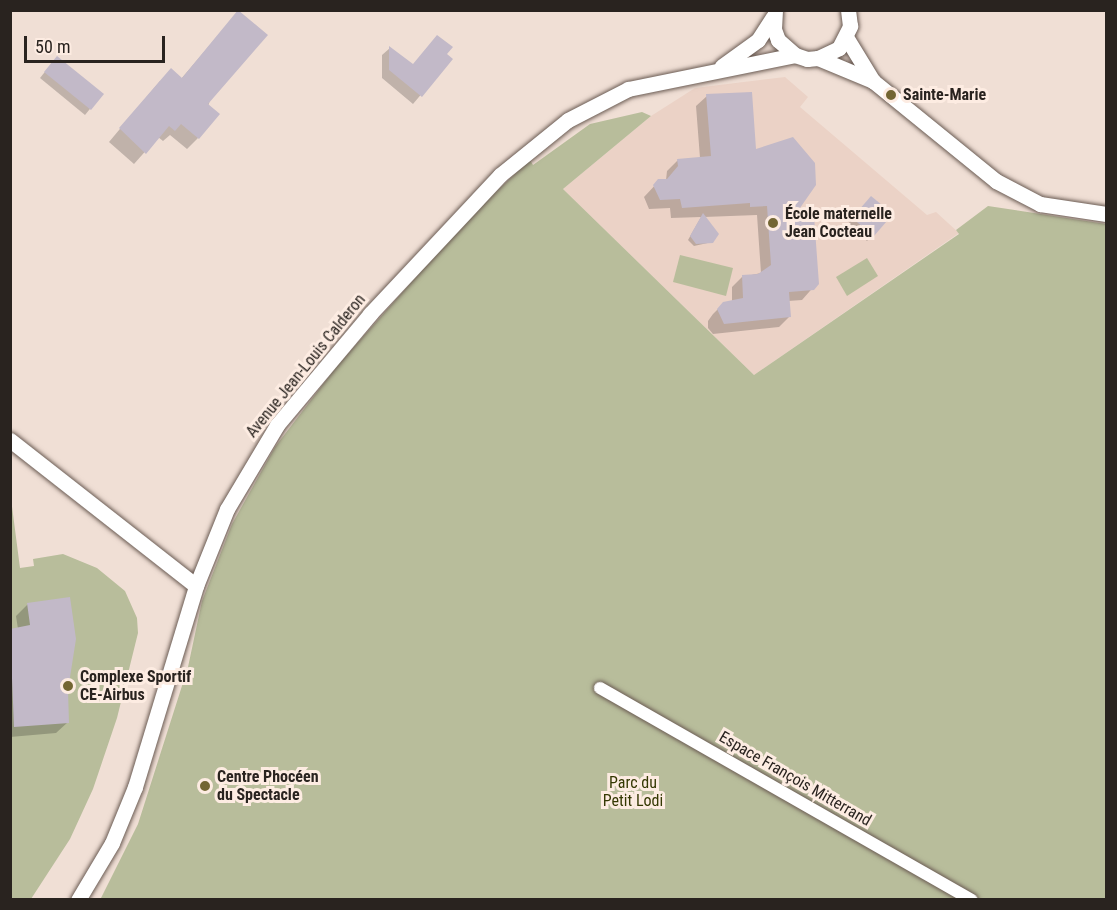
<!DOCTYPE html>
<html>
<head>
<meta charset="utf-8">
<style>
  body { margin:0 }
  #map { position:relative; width:1117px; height:910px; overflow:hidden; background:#f0dfd5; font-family:"Roboto Condensed",sans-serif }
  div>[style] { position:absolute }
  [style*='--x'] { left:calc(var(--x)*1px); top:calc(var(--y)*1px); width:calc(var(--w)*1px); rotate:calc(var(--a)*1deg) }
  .built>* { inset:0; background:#ebd2c6 }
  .green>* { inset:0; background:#b8bd9b }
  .shadow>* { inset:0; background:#0003 }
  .building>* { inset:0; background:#c2b9c8 }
  .roads { filter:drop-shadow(0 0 2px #6a5b53) drop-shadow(0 0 2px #6a5b53) }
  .pedestrian>* { height:12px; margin:-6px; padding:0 6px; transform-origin:6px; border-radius:6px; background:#fff }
  .minor>* { height:15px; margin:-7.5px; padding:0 7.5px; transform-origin:7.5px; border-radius:7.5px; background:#fff }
  .dots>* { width:16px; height:16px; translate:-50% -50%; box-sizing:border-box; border:3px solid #fdece2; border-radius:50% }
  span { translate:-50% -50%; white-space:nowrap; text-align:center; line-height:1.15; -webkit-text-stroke:6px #fdece2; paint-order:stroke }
  .poi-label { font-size:16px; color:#29231f; font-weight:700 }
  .left { translate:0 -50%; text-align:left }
  .street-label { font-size:16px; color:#29231f }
  .park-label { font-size:16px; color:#353903 }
  .frame { position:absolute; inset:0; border:12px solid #29231f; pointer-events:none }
  .scale { position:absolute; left:24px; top:36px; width:141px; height:27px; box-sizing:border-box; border:3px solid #29231f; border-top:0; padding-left:8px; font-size:18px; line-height:21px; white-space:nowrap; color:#29231f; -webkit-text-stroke:4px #fdece2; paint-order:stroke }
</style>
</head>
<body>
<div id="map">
  <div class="built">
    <i style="clip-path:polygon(785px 77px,808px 97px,800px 107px,927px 215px,936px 212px,959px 233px,754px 375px,563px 189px,651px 116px,695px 88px)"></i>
  </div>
  <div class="green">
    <i style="clip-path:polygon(642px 112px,651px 116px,563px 189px,754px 375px,959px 234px,956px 230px,988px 206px,1106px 224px,1106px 899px,100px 900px,138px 824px,188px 667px,202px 601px,232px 524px,275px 447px,337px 366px,471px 215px,530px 160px,533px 165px,590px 124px)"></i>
    <i style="clip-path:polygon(680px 255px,733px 268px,726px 296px,673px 282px)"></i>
    <i style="clip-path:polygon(867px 258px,878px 276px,847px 296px,836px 277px)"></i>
    <i style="clip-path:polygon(10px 491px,20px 568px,34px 566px,33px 559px,63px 554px,97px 568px,125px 591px,137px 618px,138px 633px,117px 718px,93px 789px,70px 839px,31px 899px,11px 899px)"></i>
  </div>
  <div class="shadow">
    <i style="clip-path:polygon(238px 12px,198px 138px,187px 149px,170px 135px,163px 141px,158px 137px,134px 164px,109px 142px,160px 81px,181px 79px)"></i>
    <i style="clip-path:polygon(390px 48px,412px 66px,445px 55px,451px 59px,413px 104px,382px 78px,382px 55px)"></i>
    <i style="clip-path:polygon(52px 63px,102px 94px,85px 115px,40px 78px)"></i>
    <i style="clip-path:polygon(707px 96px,754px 151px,817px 283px,802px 300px,788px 301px,789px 317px,779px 327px,713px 334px,708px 328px,708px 321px,713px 314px,724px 303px,732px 301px,732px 287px,742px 277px,761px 273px,757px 215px,704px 217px,712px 242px,694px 246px,688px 240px,701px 217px,671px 218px,670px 208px,649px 209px,644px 197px,659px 181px,666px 180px,667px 171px,678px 160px,700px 158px,696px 106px)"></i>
    <i style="clip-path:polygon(866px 203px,891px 214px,867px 241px,848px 224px)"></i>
    <i style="clip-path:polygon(28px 604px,67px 690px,68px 722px,56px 733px,10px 737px,10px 630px,18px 629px,16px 616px)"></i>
  </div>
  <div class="building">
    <i style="clip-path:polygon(238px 10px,268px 35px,208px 104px,220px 114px,199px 139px,181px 124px,175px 131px,169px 126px,146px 154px,119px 128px,171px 68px,182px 78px)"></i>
    <i style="clip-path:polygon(437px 35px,453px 47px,447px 54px,453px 59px,422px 97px,389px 70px,389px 46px,413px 64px)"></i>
    <i style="clip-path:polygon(57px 56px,104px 94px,91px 110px,44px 72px)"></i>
    <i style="clip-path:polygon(752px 92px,756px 149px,793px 137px,815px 163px,816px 185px,793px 218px,814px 216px,819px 284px,814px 290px,789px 292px,791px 317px,724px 324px,717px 309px,723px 302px,743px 298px,742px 275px,758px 274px,771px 265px,767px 206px,750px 207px,750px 203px,682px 208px,680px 199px,660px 200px,653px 185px,658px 179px,667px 179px,678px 166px,677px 159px,711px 156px,706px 94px)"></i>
    <i style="clip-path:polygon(871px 196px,893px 214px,874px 236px,852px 218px)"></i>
    <i style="clip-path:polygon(703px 213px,719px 234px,713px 243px,696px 244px,690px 236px)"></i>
    <i style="clip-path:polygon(70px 597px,76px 639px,68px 690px,69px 723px,14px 727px,10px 629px,30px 625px,27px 603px)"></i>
  </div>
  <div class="roads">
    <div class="pedestrian">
      <i style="--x:600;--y:688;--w:428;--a:29.7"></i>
    </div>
    <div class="minor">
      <i style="--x:775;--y:10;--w:19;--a:93"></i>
      <i style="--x:774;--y:29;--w:12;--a:70"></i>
      <i style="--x:778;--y:40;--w:23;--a:41"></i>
      <i style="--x:795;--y:55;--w:13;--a:18"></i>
      <i style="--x:807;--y:59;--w:11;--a:-5"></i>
      <i style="--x:818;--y:58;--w:23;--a:-25"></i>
      <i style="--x:839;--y:48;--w:25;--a:-63"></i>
      <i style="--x:850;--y:26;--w:16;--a:-97"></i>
      <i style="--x:846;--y:37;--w:52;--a:58.5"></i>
      <i style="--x:818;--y:58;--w:60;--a:22.7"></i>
      <i style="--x:873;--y:81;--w:159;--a:39.1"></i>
      <i style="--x:996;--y:181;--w:50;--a:27.6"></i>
      <i style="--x:1040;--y:204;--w:67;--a:8.6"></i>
      <i style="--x:722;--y:66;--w:44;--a:-35.8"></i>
      <i style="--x:758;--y:40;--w:27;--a:-57"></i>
      <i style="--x:10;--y:440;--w:236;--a:38.1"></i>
      <i style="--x:78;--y:900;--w:66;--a:-59.2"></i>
      <i style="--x:112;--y:843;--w:61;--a:-67.7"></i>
      <i style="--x:135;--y:787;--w:210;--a:-73.1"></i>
      <i style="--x:196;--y:586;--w:83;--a:-68.1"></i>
      <i style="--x:227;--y:509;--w:98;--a:-59.2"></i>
      <i style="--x:277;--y:425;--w:145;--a:-50"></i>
      <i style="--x:370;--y:314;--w:190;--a:-46.9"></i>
      <i style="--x:500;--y:175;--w:87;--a:-39"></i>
      <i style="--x:568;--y:120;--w:68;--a:-27.3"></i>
      <i style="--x:628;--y:89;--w:170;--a:-11.5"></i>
    </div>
  </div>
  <div class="dots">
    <i style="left:891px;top:95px;background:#736633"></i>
    <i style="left:773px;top:223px;background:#736633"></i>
    <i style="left:68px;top:686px;background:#736633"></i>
    <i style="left:205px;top:786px;background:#736633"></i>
  </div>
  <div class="poi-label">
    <span class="left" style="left:903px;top:95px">Sainte-Marie</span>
    <span class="left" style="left:785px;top:223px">École maternelle<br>Jean Cocteau</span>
    <span class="left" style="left:80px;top:686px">Complexe Sportif<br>CE-Airbus</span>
    <span class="left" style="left:217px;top:786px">Centre Phocéen<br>du Spectacle</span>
  </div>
  <div class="street-label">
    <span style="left:306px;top:366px;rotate:-51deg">Avenue Jean-Louis Calderon</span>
    <span style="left:795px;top:779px;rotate:30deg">Espace François Mitterrand</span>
  </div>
  <div class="park-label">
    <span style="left:633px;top:792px">Parc du<br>Petit Lodi</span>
  </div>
  <div class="frame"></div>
  <div class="scale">50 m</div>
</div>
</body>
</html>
